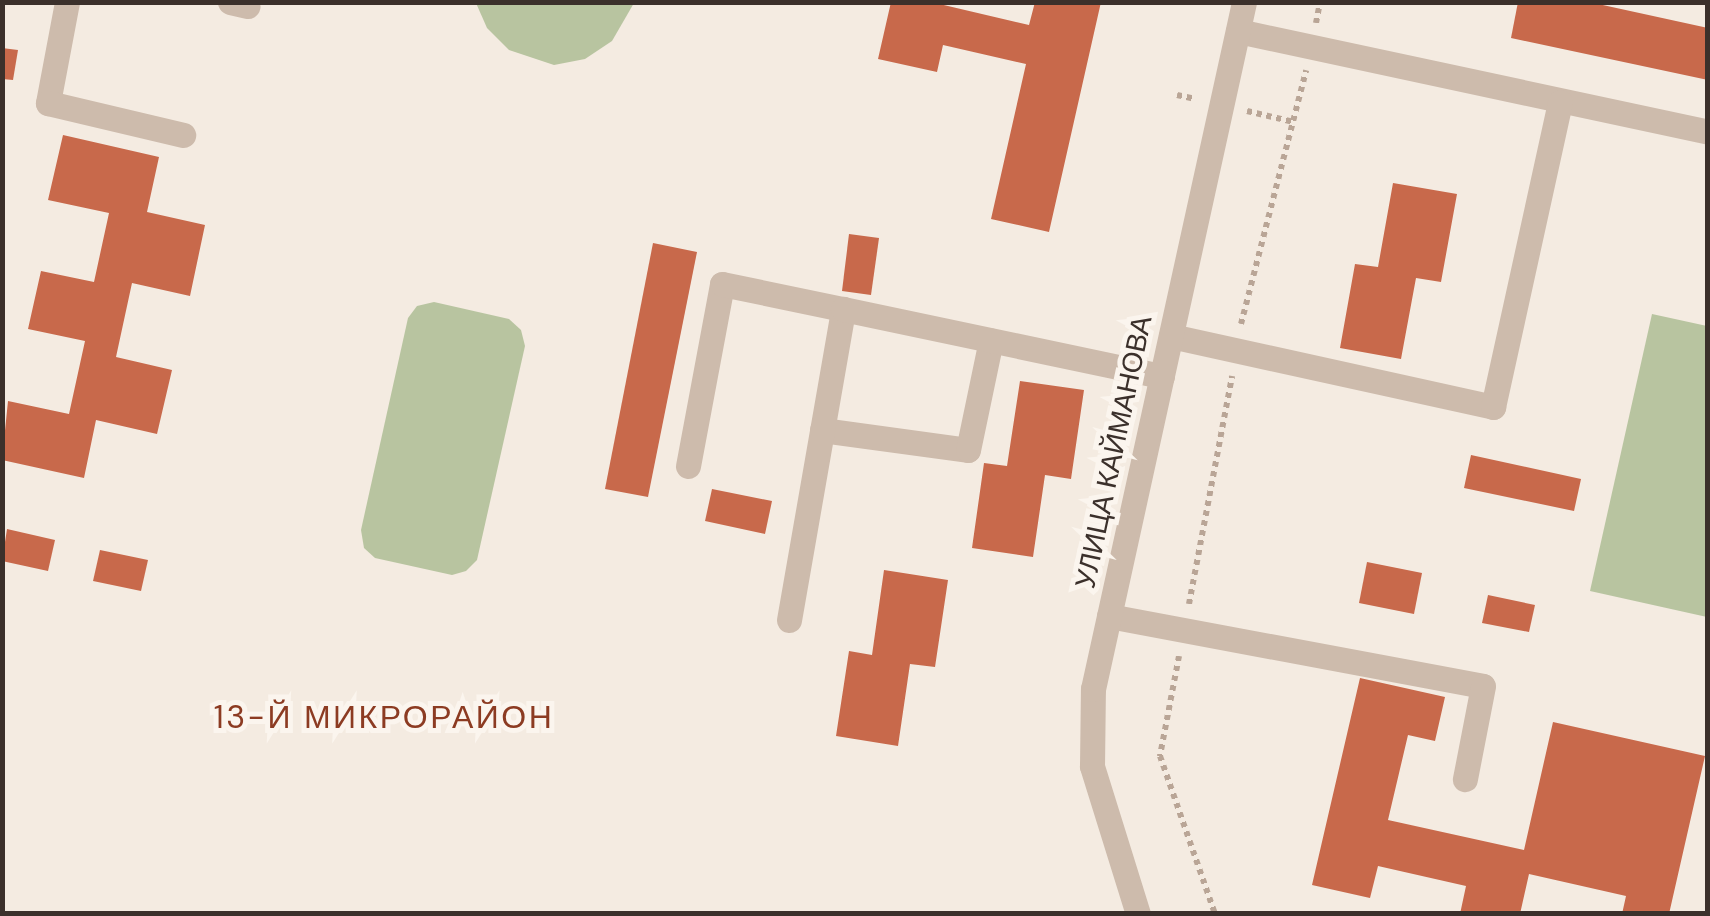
<!DOCTYPE html>
<html>
<head>
<meta charset="utf-8">
<style>
  body { margin:0 }
  #map { position:relative; width:1710px; height:916px; overflow:hidden; background:#f4ebe1; font-family:"DM Sans",sans-serif }
  div>[style] { position:absolute }
  [style*='--x'] { left:calc(var(--x)*1px); top:calc(var(--y)*1px); width:calc(var(--w)*1px); rotate:calc(var(--a)*1deg) }
  .green>* { inset:0; background:#b8c4a0 }
  .building>* { inset:0; background:#c8694b }
  .path>* { height:6px; margin-top:-3px; transform-origin:0; background:repeating-linear-gradient(90deg,#b9a596 0 5px,transparent 0 10px) }
  .minor>* { height:25px; margin:-12.5px; padding:0 12.5px; transform-origin:12.5px; border-radius:12.5px; background:#cdbbac }
  span { translate:-50% -50%; white-space:nowrap; text-align:center; line-height:1.15; -webkit-text-stroke:10px #fbf5ee; paint-order:stroke }
  .street-label { font-size:28px; color:#3b302b }
  .quarter-label { font-size:32px; color:#8c3b22; letter-spacing:2.5px }
  .frame { position:absolute; inset:0; border:5px solid #3b302b; pointer-events:none }
</style>
</head>
<body>
<div id="map">
  <div class="green">
    <i style="clip-path:polygon(476px 3px,476px 2px,634px 3px,612px 41px,585px 59px,554px 65px,509px 50px,487px 28px)"></i>
    <i style="clip-path:polygon(434px 302px,509px 319px,521px 330px,525px 346px,477px 560px,466px 571px,452px 575px,375px 558px,364px 548px,361px 530px,408px 318px,417px 306px)"></i>
    <i style="clip-path:polygon(1652px 314px,1707px 326px,1707px 617px,1590px 591px)"></i>
  </div>
  <div class="building">
    <i style="clip-path:polygon(891px 2px,931px 2px,1029px 25px,1035px 2px,1101px 2px,1049px 232px,991px 219px,1026px 64px,943px 45px,937px 72px,878px 59px)"></i>
    <i style="clip-path:polygon(1518px 2px,1589px 2px,1708px 28px,1708px 80px,1511px 38px)"></i>
    <i style="clip-path:polygon(2px 48px,18px 50px,13px 80px,2px 79px)"></i>
    <i style="clip-path:polygon(63px 135px,159px 157px,147px 212px,205px 225px,190px 296px,132px 283px,116px 357px,172px 370px,157px 434px,96px 420px,84px 478px,2px 460px,8px 401px,69px 414px,85px 341px,28px 329px,41px 271px,94px 282px,109px 213px,48px 200px)"></i>
    <i style="clip-path:polygon(1393px 183px,1457px 194px,1441px 282px,1416px 278px,1401px 359px,1340px 348px,1355px 264px,1378px 267px)"></i>
    <i style="clip-path:polygon(849px 234px,879px 238px,871px 295px,842px 291px)"></i>
    <i style="clip-path:polygon(653px 243px,697px 252px,648px 497px,605px 489px)"></i>
    <i style="clip-path:polygon(1020px 381px,1084px 390px,1071px 479px,1045px 475px,1033px 557px,972px 548px,984px 463px,1007px 466px)"></i>
    <i style="clip-path:polygon(1471px 455px,1581px 479px,1574px 511px,1464px 488px)"></i>
    <i style="clip-path:polygon(712px 489px,772px 501px,765px 534px,705px 521px)"></i>
    <i style="clip-path:polygon(7px 529px,55px 540px,48px 571px,2px 561px)"></i>
    <i style="clip-path:polygon(100px 550px,148px 560px,141px 591px,93px 581px)"></i>
    <i style="clip-path:polygon(1367px 562px,1422px 573px,1414px 614px,1359px 603px)"></i>
    <i style="clip-path:polygon(884px 570px,948px 580px,935px 667px,910px 664px,898px 746px,836px 736px,849px 651px,872px 655px)"></i>
    <i style="clip-path:polygon(1488px 595px,1535px 605px,1529px 632px,1482px 623px)"></i>
    <i style="clip-path:polygon(1360px 678px,1445px 697px,1435px 741px,1408px 735px,1388px 820px,1524px 850px,1553px 722px,1705px 756px,1669px 914px,1622px 914px,1626px 896px,1529px 874px,1520px 914px,1460px 914px,1466px 886px,1378px 866px,1370px 898px,1312px 885px)"></i>
  </div>
  <div class="path">
    <i style="--x:1316;--y:23;--w:21;--a:-79"></i>
    <i style="--x:1177;--y:95;--w:19;--a:12"></i>
    <i style="--x:1247;--y:111;--w:48;--a:13.2"></i>
    <i style="--x:1241;--y:324;--w:262;--a:-75.6"></i>
    <i style="--x:1189;--y:604;--w:232;--a:-79.3"></i>
    <i style="--x:1179;--y:656;--w:102;--a:100.8"></i>
    <i style="--x:1160;--y:756;--w:167;--a:70.8"></i>
  </div>
  <div class="minor">
    <i style="--x:67;--y:2;--w:103;--a:100.7"></i>
    <i style="--x:48;--y:103;--w:139;--a:13.3"></i>
    <i style="--x:230;--y:2;--w:18;--a:13"></i>
    <i style="--x:1238;--y:31;--w:481;--a:12.1"></i>
    <i style="--x:1171;--y:336;--w:330;--a:12.4"></i>
    <i style="--x:1493;--y:407;--w:312;--a:-77.6"></i>
    <i style="--x:822;--y:430;--w:147;--a:7.8"></i>
    <i style="--x:968;--y:450;--w:112;--a:-78.2"></i>
    <i style="--x:688;--y:466;--w:185;--a:-79.4"></i>
    <i style="--x:722;--y:284;--w:124;--a:11.7"></i>
    <i style="--x:1109;--y:616;--w:380;--a:10.6"></i>
    <i style="--x:1483;--y:686;--w:95;--a:101"></i>
    <i style="--x:789;--y:620;--w:316;--a:-80.1"></i>
    <i style="--x:843;--y:309;--w:326;--a:11.9"></i>
    <i style="--x:1138;--y:914;--w:155;--a:-107.3"></i>
    <i style="--x:1092;--y:766;--w:77;--a:-89.3"></i>
    <i style="--x:1093;--y:689;--w:703;--a:-77.6"></i>
  </div>
  <div class="street-label">
    <span style="left:1114px;top:452px;rotate:-78deg">УЛИЦА КАЙМАНОВА</span>
  </div>
  <div class="quarter-label">
    <span style="left:384px;top:717px">13-Й МИКРОРАЙОН</span>
  </div>
  <div class="frame"></div>
</div>
</body>
</html>
